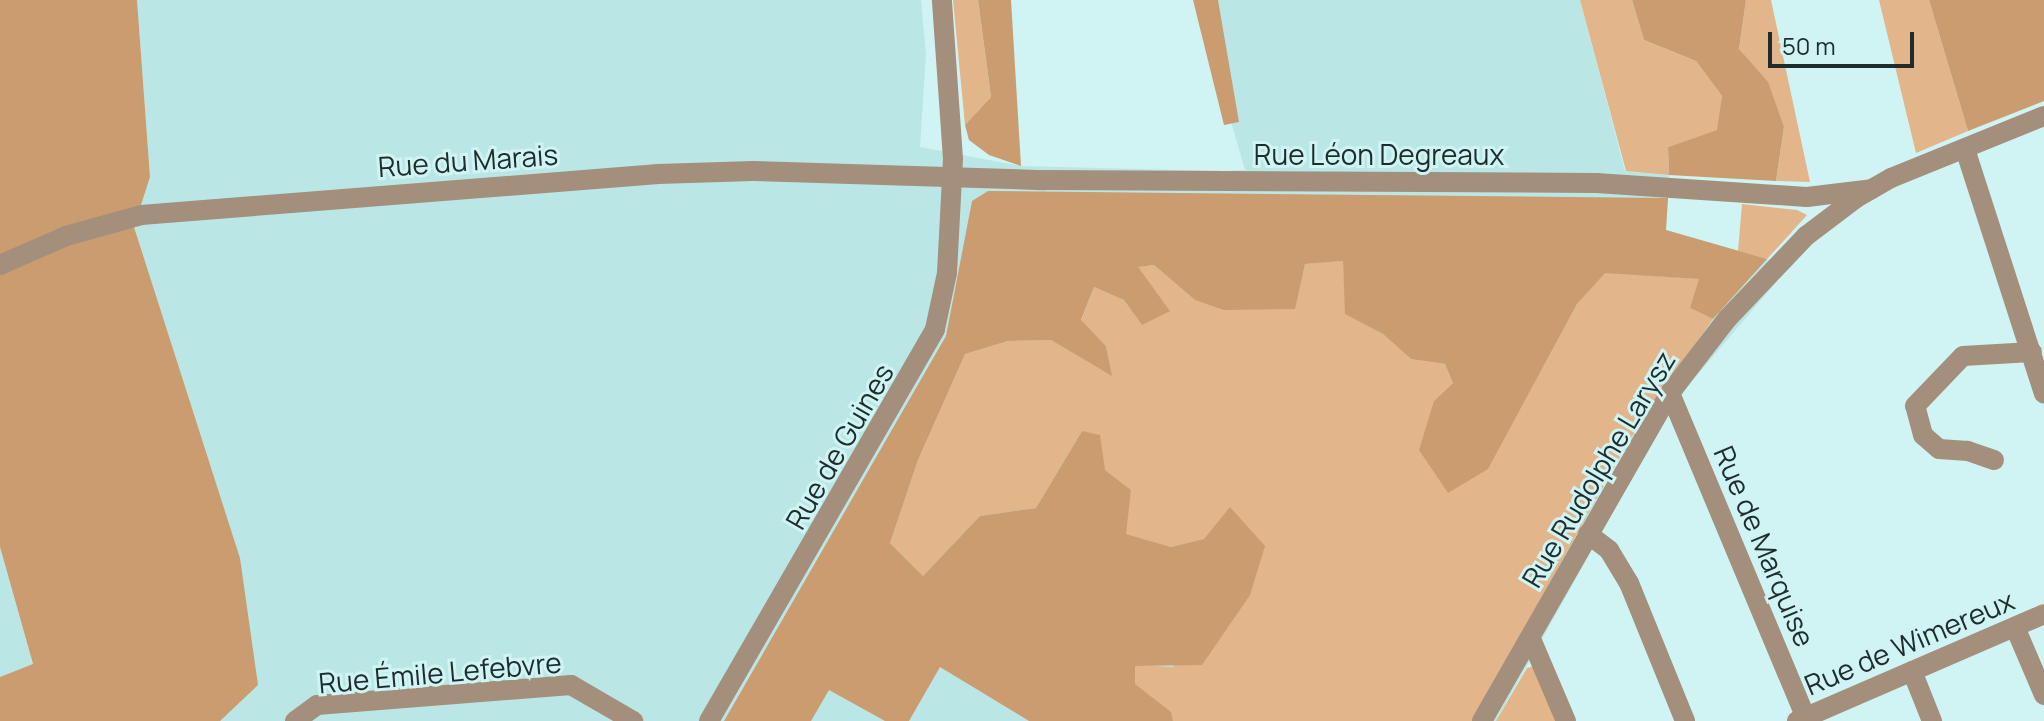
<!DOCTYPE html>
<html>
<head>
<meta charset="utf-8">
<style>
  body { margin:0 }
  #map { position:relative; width:2044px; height:721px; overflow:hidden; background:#cff4f3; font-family:Manrope,sans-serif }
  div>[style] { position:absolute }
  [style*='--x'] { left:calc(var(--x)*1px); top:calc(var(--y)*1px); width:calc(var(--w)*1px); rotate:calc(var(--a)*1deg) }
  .built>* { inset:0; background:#bae7e6 }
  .green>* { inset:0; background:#e2b58a }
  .forest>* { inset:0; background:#ca9c70 }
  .street>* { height:20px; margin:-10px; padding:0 10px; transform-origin:10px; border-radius:10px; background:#a38f7c }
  span { translate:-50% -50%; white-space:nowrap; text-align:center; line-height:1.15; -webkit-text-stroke:6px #cff4f3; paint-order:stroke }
  .street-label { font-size:28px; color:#1e2c2c }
  .scale { position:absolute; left:1768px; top:32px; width:146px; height:36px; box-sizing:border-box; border:4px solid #1e2c2c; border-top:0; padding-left:10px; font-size:24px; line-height:28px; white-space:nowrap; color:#1e2c2c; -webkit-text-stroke:6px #cff4f3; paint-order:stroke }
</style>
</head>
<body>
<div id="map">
  <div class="built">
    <i style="clip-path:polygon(137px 0,921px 0,926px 55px,920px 147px,1021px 166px,1223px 171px,1245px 170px,1196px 0,1580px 0,1625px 171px,1669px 175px,1666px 230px,1790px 266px,1688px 386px,1662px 425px,1496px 721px,0 721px,0 547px,33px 665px,240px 558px,134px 227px,150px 177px)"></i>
  </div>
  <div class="green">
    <i style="clip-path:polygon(953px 0,978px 0,991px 97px,965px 125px)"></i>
    <i style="clip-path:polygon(1580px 0,1632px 0,1644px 40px,1696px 61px,1722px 96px,1718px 130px,1668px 147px,1669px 175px,1626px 171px)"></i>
    <i style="clip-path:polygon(1746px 0,1771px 0,1810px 182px,1776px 181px,1784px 127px,1739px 49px)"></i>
    <i style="clip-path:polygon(1879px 0,1929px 0,1968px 131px,1916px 153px)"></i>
    <i style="clip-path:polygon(1742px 204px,1797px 210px,1807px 215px,1767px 259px,1738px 251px)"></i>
    <i style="clip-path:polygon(1343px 261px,1346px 314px,1383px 334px,1411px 359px,1445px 364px,1453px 383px,1434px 401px,1488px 468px,1577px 304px,1605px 272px,1700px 279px,1690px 308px,1713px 319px,1628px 442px,1473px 721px,1173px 721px,1170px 712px,1134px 684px,1135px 665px,1173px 667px,1231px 507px,1205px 539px,1171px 547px,1125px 534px,1131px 490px,1105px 470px,1082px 431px,1036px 508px,980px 516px,923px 576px,890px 543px,918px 460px,965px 354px,1008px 341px,1051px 340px,1111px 375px,1106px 346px,1081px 321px,1094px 287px,1124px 300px,1142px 325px,1169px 310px,1137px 267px,1154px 265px,1195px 300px,1294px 309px,1305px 264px)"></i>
    <i style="clip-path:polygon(1535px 666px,1556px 721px,1496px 721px,1527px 668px)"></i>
  </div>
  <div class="forest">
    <i style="clip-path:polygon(0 0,137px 0,150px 177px,134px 227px,240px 558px,258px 685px,220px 721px,0 721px,0 677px,33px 664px,0 547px)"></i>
    <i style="clip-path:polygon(978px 0,1011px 0,1021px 166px,989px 155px,969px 140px,965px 125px,991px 97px)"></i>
    <i style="clip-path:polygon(1193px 0,1218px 0,1239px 122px,1224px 125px)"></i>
    <i style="clip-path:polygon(1632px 0,1746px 0,1739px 49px,1768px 82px,1784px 127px,1776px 181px,1669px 175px,1668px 147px,1717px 130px,1722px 96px,1696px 61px,1644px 40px)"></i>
    <i style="clip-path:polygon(1929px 0,2044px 0,2044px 101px,1968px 131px)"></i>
    <i style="clip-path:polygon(988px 191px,1668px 198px,1666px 230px,1767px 259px,1713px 319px,1690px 308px,1699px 279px,1605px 273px,1577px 304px,1488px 469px,1448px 493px,1419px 450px,1434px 401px,1453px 383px,1445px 364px,1411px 359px,1383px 334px,1345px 314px,1343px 261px,1305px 264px,1295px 309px,1224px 310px,1195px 300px,1154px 265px,1138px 267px,1170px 311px,1142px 325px,1124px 300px,1094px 287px,1081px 320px,1106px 346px,1112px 376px,1051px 340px,1008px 341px,965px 354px,918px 460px,890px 543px,923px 576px,980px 516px,1036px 508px,1082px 431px,1100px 435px,1105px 470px,1131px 490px,1126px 534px,1171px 547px,1204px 539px,1230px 507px,1265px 546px,1250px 595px,1202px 665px,1135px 666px,1135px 684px,1171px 712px,1173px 721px,1029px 721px,940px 667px,909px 721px,885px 721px,829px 690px,811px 721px,724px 721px,946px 336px,972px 201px)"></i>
  </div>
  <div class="street">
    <i style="--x:1965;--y:149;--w:257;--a:72.1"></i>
    <i style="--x:0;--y:265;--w:72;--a:-23.7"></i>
    <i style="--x:66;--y:236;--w:78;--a:-15.6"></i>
    <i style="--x:141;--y:215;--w:519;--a:-4.53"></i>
    <i style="--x:658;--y:174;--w:95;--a:-1.8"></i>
    <i style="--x:753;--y:171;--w:291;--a:1.8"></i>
    <i style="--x:1044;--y:180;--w:552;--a:0.31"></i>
    <i style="--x:1596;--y:183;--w:211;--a:3.8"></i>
    <i style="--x:1807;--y:197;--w:65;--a:-7"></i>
    <i style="--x:1670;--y:393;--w:355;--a:67.3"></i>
    <i style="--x:1994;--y:460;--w:28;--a:-161"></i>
    <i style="--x:1968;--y:451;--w:29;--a:-176"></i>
    <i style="--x:1939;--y:449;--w:21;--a:-139"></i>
    <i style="--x:1923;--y:435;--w:30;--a:-105"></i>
    <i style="--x:1915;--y:406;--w:69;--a:-46.2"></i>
    <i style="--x:1963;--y:356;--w:69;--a:-3.3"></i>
    <i style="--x:1588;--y:534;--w:26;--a:37"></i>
    <i style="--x:1609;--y:550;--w:39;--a:59"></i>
    <i style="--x:1629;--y:583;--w:149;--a:67.9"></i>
    <i style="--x:2015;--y:627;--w:74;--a:66.9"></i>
    <i style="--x:1531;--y:639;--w:89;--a:66.9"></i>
    <i style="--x:1912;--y:671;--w:54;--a:68.2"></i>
    <i style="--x:295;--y:721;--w:27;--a:-36"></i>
    <i style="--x:317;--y:705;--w:255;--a:-4.5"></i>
    <i style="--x:571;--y:685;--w:72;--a:30.1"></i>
    <i style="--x:709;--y:721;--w:452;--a:-60"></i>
    <i style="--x:935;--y:329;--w:57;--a:-77.9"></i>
    <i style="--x:947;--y:273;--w:114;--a:-87"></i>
    <i style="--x:953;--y:159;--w:159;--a:-94"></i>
    <i style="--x:1482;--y:721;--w:378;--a:-60.2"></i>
    <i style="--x:1670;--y:393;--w:93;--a:-52.4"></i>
    <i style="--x:1727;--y:319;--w:115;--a:-46.4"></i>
    <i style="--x:1806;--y:236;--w:63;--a:-37.2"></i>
    <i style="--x:1856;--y:198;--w:40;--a:-29.7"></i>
    <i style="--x:1891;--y:178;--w:165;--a:-22.1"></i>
    <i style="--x:1797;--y:721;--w:269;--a:-23.4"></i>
  </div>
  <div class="street-label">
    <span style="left:1379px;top:154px">Rue Léon Degreaux</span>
    <span style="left:468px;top:160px;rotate:-4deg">Rue du Marais</span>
    <span style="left:839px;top:446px;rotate:-60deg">Rue de Guines</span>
    <span style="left:1598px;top:469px;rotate:-59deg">Rue Rudolphe Larysz</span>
    <span style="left:1765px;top:546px;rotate:67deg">Rue de Marquise</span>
    <span style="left:1909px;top:642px;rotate:-23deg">Rue de Wimereux</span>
    <span style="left:440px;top:672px;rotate:-5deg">Rue Émile Lefebvre</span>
  </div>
  <div class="scale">50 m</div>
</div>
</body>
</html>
